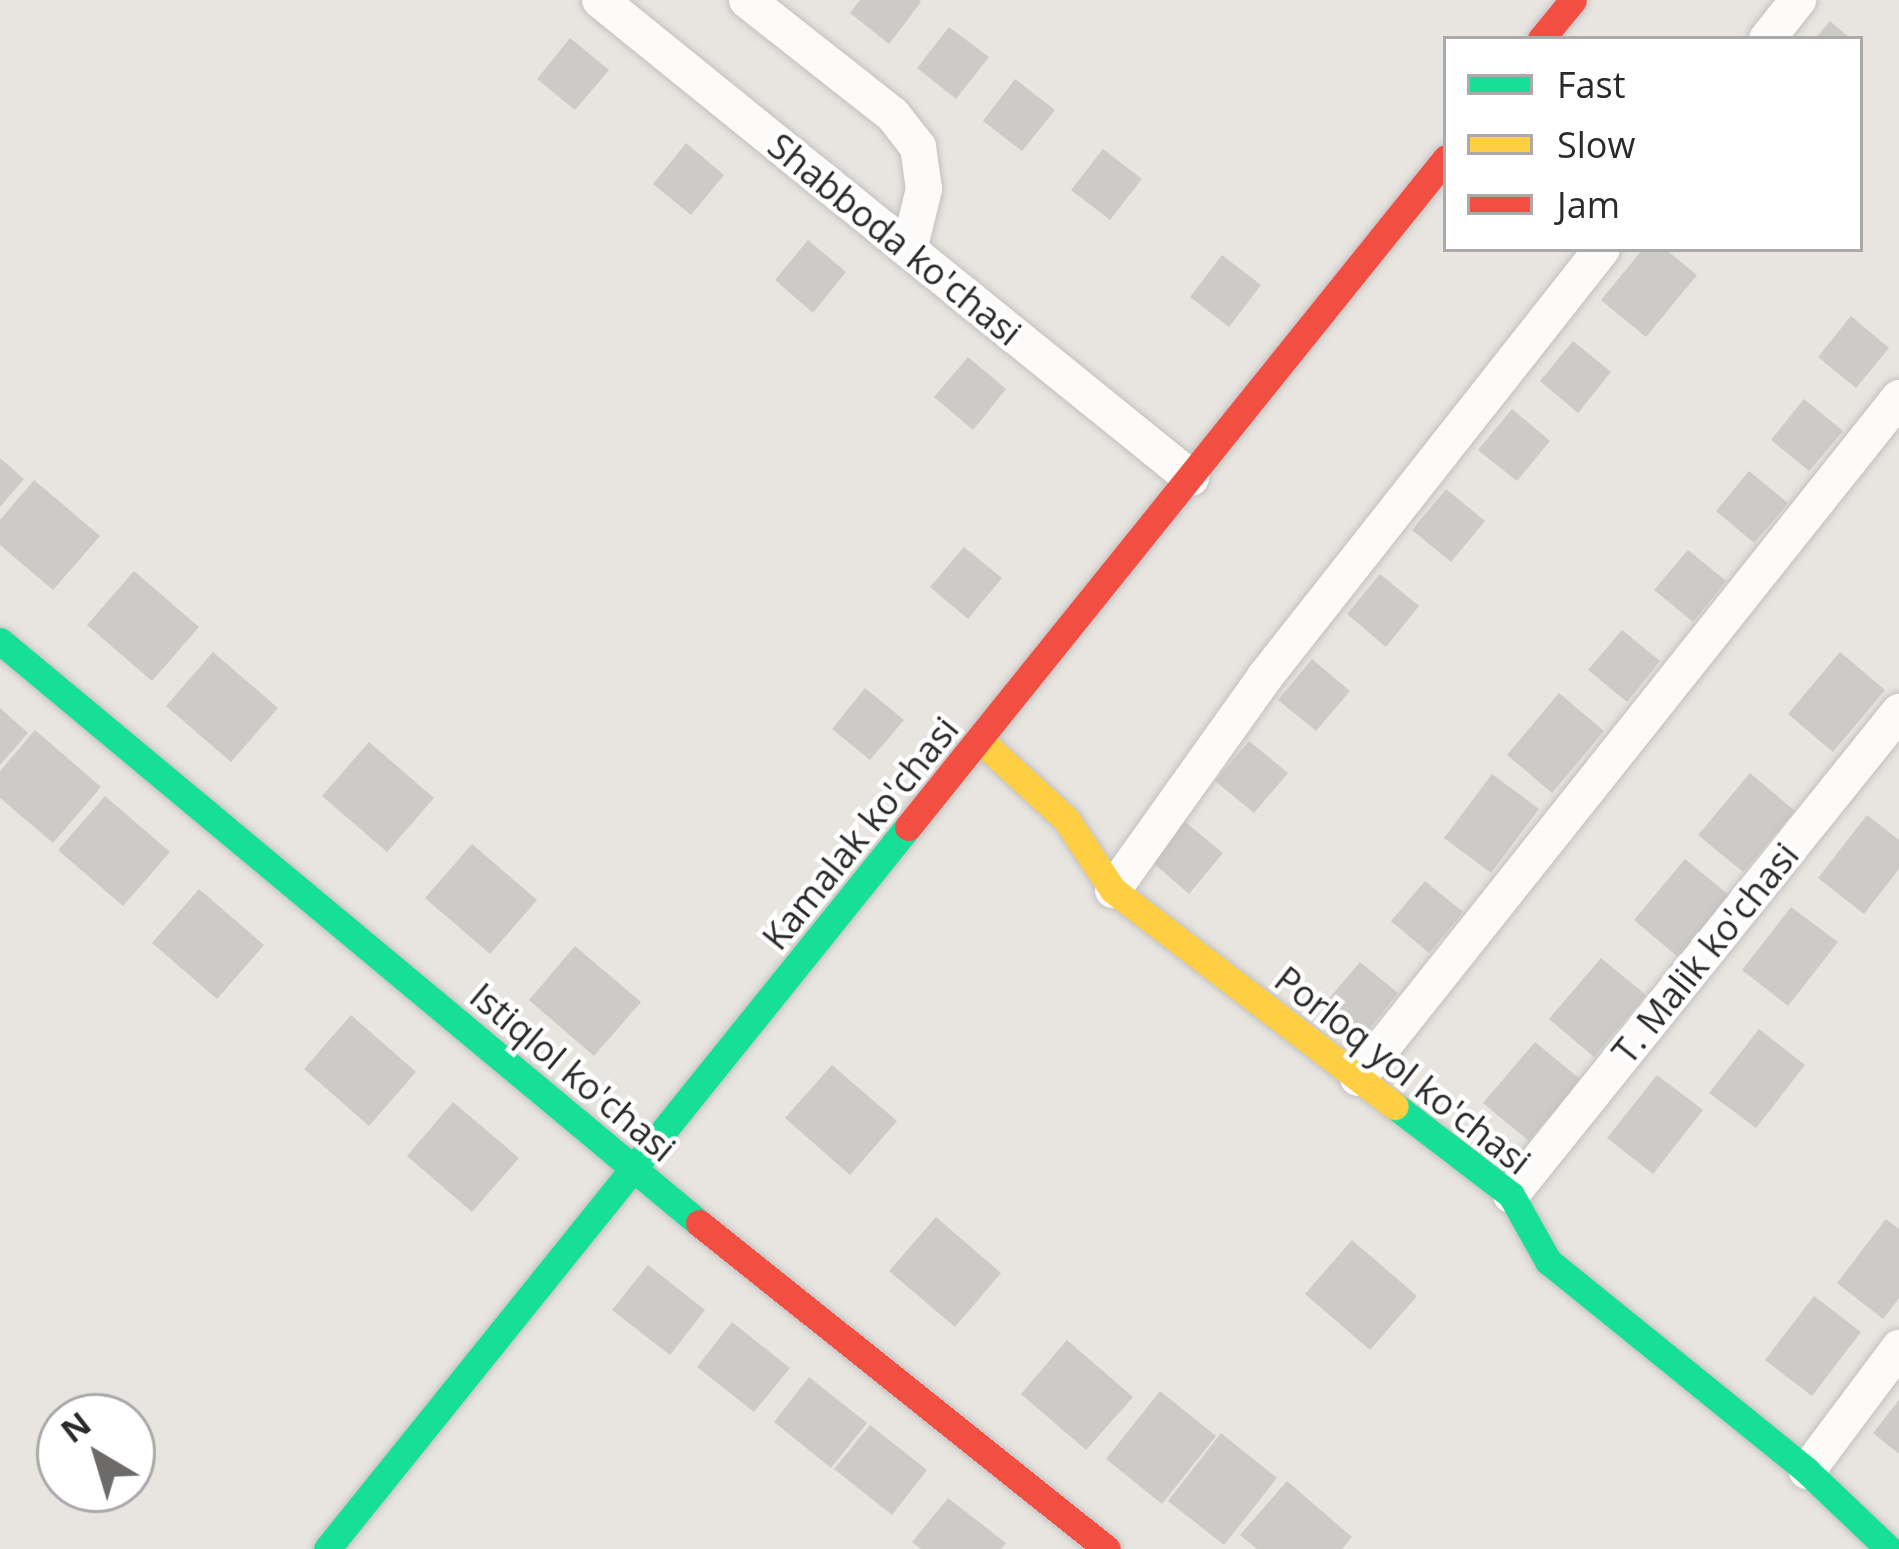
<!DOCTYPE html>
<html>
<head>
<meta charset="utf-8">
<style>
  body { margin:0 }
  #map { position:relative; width:1899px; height:1549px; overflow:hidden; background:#e8e5e0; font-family:"Open Sans",sans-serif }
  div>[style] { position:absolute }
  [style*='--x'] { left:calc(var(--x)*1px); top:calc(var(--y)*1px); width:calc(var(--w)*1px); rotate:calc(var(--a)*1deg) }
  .building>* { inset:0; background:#cdcbc7 }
  .roads { filter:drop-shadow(0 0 3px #c2c1c1) drop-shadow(0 0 3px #c2c1c1) }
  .street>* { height:36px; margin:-18px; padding:0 18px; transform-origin:18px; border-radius:18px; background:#fcfbfa }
  .fast>* { height:27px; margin:-13.5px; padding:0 13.5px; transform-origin:13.5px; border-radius:13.5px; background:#16e098 }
  .slow>* { height:27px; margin:-13.5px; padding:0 13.5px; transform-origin:13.5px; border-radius:13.5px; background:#ffcf43 }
  .jam>* { height:27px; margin:-13.5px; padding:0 13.5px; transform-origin:13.5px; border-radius:13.5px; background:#f24e42 }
  span { translate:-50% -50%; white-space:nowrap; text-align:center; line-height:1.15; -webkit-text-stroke:9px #fff; paint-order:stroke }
  .street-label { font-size:36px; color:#2a2a2a }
  .legend { position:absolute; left:1443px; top:36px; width:420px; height:216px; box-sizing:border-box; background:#fff; border:3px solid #aaa; margin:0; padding:15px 21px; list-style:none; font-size:36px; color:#2a2a2a }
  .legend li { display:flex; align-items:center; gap:24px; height:60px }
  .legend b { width:60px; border:3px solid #aaa }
  .north { position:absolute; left:36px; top:1393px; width:120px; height:120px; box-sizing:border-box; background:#fff; border:3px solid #aaa; border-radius:50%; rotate:322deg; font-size:33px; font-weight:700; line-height:48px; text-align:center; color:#2a2a2a }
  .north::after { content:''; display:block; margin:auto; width:42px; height:54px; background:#6c6b6a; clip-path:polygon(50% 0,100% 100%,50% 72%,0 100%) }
</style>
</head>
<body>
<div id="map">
  <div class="building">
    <i style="clip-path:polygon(860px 0,919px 0,921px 2px,889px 44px,850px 13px)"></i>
    <i style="clip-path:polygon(1830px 21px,1851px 39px,1815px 39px)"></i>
    <i style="clip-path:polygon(949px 27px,989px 57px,956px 99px,917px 68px)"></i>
    <i style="clip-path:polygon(570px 38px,609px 70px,575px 110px,537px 79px)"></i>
    <i style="clip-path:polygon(1015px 79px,1055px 110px,1022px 151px,983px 121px)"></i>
    <i style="clip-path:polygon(686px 143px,724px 175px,691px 215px,653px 184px)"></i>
    <i style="clip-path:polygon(1103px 149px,1142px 179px,1110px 220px,1071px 190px)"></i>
    <i style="clip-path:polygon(808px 240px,846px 272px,813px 313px,775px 280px)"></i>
    <i style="clip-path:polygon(1643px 249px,1665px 249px,1697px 275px,1646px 337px,1601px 300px)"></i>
    <i style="clip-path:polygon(1222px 255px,1261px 285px,1229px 327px,1190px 297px)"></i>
    <i style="clip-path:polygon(1851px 316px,1889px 348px,1856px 388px,1818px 357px)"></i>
    <i style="clip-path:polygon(1573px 341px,1611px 372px,1578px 413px,1540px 381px)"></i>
    <i style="clip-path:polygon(968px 357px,1006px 389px,973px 430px,934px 397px)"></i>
    <i style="clip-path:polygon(1804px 399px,1843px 431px,1809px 471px,1771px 440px)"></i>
    <i style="clip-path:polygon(1512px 409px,1550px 441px,1517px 481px,1478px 450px)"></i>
    <i style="clip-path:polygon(0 458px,24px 479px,0 507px)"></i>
    <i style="clip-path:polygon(1749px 471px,1788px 503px,1754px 543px,1716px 511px)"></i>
    <i style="clip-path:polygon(34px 480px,100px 536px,53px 590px,0 545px,0 520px)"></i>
    <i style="clip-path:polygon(1446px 489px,1485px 521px,1451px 562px,1412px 530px)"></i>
    <i style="clip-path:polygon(964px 547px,1002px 578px,968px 619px,930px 587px)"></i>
    <i style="clip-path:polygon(1688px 550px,1726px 581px,1693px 622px,1654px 590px)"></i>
    <i style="clip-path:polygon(134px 571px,199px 627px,152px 681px,87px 625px)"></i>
    <i style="clip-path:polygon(1380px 574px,1419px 606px,1386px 647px,1347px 614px)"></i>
    <i style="clip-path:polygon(1622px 630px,1660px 661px,1627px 702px,1588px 670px)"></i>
    <i style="clip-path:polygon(213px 652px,278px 708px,231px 762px,166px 706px)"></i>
    <i style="clip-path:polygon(1840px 652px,1885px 690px,1833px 752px,1788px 714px)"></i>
    <i style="clip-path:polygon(1312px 659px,1350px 691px,1316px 731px,1278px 700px)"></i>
    <i style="clip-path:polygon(865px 688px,904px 720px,870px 760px,832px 729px)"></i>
    <i style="clip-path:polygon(1559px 693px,1604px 731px,1552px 793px,1507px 755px)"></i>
    <i style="clip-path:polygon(0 708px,28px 733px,0 765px)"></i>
    <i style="clip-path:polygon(35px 730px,101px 787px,53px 843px,0 798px,0 771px)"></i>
    <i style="clip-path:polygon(1249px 741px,1288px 773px,1254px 813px,1215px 781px)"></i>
    <i style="clip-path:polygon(369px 742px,434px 798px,387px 852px,322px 796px)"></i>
    <i style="clip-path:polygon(1750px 773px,1795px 811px,1743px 872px,1698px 835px)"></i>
    <i style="clip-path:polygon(1492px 774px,1539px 809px,1491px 873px,1444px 838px)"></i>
    <i style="clip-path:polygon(105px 796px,170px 852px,123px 906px,58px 850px)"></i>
    <i style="clip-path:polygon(1867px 815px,1899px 840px,1899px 869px,1864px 914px,1818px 878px)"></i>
    <i style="clip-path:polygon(1184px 821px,1223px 853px,1189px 894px,1151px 861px)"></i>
    <i style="clip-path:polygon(472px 844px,537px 900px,490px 954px,425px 898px)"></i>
    <i style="clip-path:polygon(1685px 859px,1730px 896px,1679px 958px,1634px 920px)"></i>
    <i style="clip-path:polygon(1425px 881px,1463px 912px,1429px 953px,1391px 921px)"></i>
    <i style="clip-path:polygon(199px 889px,264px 945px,217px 999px,152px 943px)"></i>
    <i style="clip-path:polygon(1791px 907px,1838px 942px,1788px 1006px,1742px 970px)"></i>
    <i style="clip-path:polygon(575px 946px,641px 1002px,594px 1056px,529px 1000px)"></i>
    <i style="clip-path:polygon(1601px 958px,1646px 995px,1594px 1057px,1549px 1019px)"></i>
    <i style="clip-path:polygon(1360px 962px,1398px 993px,1365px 1034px,1326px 1002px)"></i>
    <i style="clip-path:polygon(351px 1015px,416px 1072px,369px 1126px,304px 1069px)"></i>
    <i style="clip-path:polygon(1759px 1029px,1805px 1065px,1756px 1128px,1709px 1093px)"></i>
    <i style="clip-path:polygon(1535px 1042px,1580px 1079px,1529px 1141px,1483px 1103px)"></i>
    <i style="clip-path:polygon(832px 1065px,897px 1121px,850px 1175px,785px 1118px)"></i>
    <i style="clip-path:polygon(1657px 1075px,1703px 1110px,1653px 1174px,1607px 1138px)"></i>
    <i style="clip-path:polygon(453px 1102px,519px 1158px,472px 1212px,407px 1156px)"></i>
    <i style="clip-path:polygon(936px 1217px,1001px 1273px,955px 1327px,889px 1271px)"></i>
    <i style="clip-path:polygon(1886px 1219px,1899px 1229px,1899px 1298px,1883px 1319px,1837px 1283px)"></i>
    <i style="clip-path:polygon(1352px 1240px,1417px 1296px,1370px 1350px,1305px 1294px)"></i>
    <i style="clip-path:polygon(648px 1265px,705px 1310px,670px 1355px,612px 1310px)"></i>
    <i style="clip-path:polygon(1814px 1296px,1861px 1332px,1812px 1396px,1765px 1360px)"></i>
    <i style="clip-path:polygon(732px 1322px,790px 1368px,754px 1412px,697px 1367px)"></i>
    <i style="clip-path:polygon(1067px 1340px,1133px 1397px,1086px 1450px,1021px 1394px)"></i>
    <i style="clip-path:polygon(809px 1377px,867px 1423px,831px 1468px,774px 1422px)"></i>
    <i style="clip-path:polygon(1160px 1391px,1216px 1436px,1162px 1504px,1106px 1459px)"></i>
    <i style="clip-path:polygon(1899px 1400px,1899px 1454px,1873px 1433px)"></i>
    <i style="clip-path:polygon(870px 1425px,927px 1470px,892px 1515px,834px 1469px)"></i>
    <i style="clip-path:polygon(1221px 1433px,1277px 1478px,1224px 1545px,1168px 1501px)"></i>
    <i style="clip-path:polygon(1287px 1481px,1352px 1537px,1342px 1549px,1257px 1549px,1240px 1535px)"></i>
    <i style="clip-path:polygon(948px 1498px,1006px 1543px,1001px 1549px,921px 1549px,912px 1542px)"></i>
  </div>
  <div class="roads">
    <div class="street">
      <i style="--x:600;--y:0;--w:760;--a:38.97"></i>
      <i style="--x:747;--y:0;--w:186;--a:38.2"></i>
      <i style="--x:893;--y:115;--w:41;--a:52"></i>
      <i style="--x:918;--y:147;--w:42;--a:81.9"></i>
      <i style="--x:924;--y:189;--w:63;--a:103.8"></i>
      <i style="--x:1767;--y:39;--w:50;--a:-51.5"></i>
      <i style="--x:1113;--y:890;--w:260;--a:-54.5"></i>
      <i style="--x:1264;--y:678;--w:546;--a:-51.77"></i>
      <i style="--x:1358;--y:1078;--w:869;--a:-51.49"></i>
      <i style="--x:1511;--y:1195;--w:620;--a:-51.22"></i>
      <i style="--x:1807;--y:1471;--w:154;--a:-53.2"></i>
    </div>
    <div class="fast">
      <i style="--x:0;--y:641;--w:910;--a:39.78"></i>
      <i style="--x:1395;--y:1106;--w:146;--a:37.5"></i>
      <i style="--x:1511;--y:1195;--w:76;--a:60.7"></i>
      <i style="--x:1548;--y:1261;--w:333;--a:39"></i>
      <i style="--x:1807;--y:1471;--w:113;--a:43.6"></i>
      <i style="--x:327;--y:1549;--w:927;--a:-51.18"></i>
    </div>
    <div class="slow">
      <i style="--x:980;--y:740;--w:117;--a:42.6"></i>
      <i style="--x:1066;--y:819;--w:85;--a:56.5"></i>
      <i style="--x:1113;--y:890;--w:355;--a:37.5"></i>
    </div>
    <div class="jam">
      <i style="--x:1541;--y:39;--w:50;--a:-50.6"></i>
      <i style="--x:908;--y:827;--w:858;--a:-51.19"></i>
      <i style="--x:699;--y:1223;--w:522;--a:38.63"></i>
    </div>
  </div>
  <div class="street-label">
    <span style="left:895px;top:239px;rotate:39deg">Shabboda ko'chasi</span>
    <span style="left:860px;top:833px;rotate:-51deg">Kamalak ko'chasi</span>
    <span style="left:1705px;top:953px;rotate:-51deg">T. Malik ko'chasi</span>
    <span style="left:1403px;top:1070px;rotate:38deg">Porloq yol ko'chasi</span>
    <span style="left:573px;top:1072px;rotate:40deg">Istiqlol ko'chasi</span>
  </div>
  <ul class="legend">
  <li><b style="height:15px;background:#16e098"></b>Fast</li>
  <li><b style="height:15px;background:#ffcf43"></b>Slow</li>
  <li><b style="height:15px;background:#f24e42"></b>Jam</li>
  </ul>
  <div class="north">N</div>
</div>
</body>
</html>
